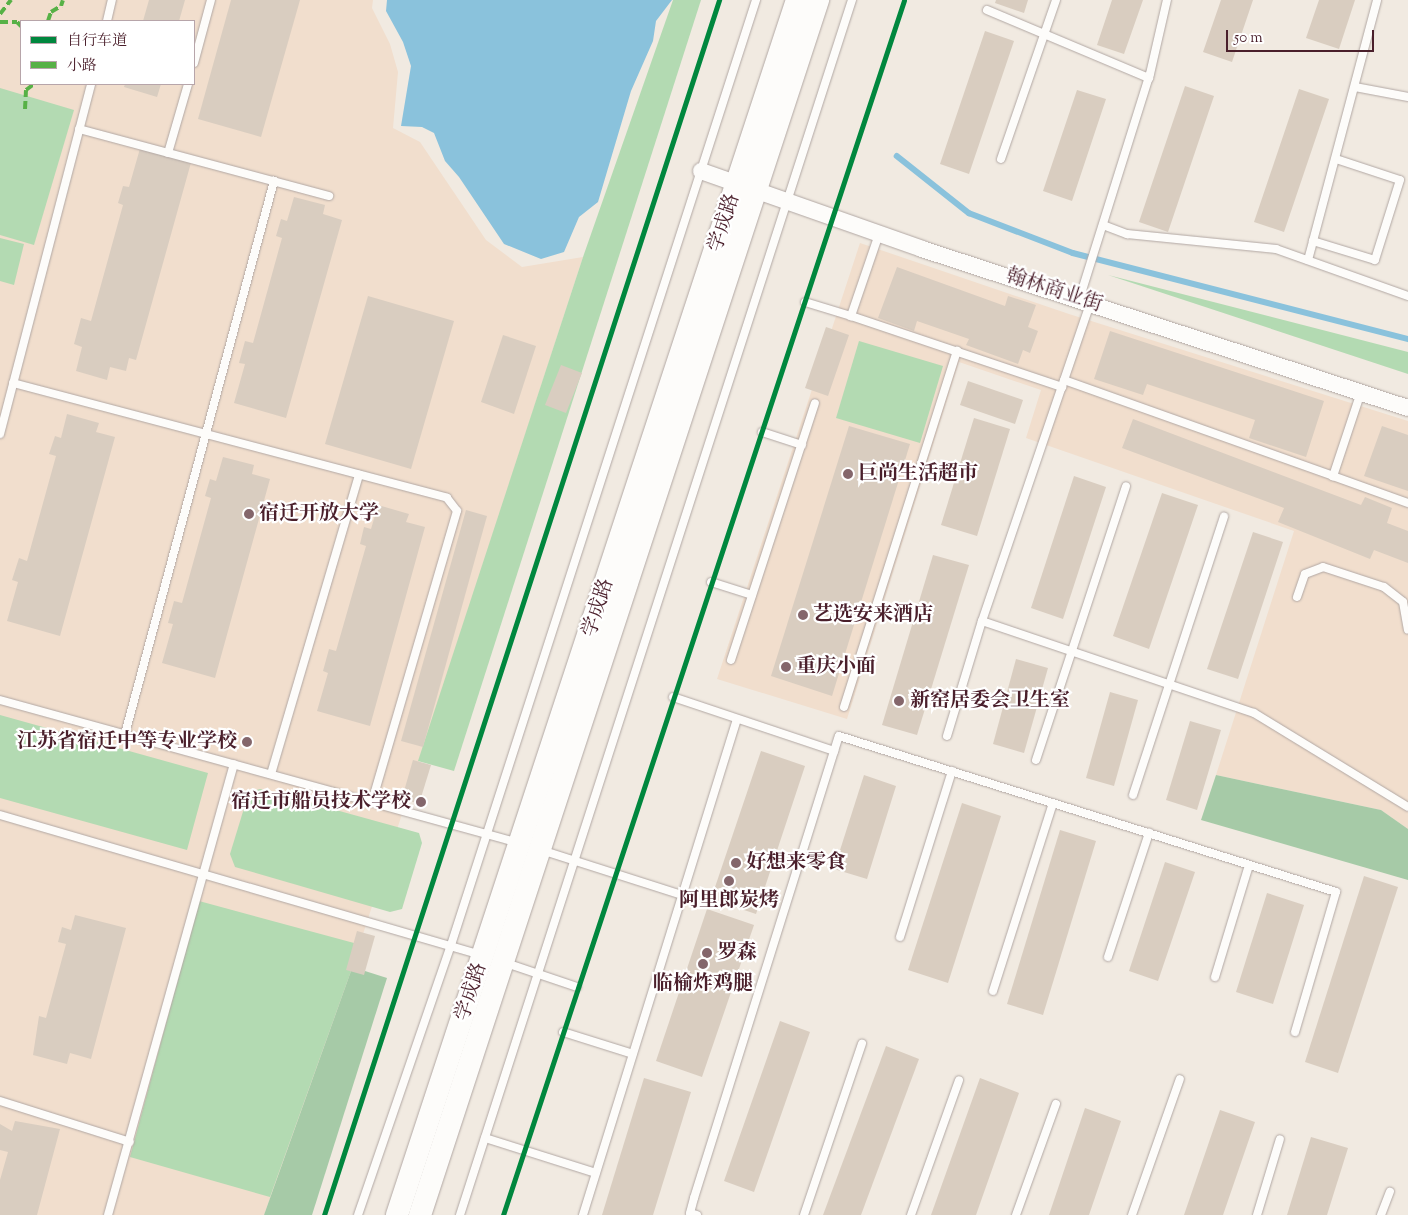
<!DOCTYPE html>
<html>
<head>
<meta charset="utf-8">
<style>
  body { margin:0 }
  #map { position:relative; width:1408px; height:1215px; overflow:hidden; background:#f1eae1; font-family:"Sorts Mill Goudy","Noto Serif SC",serif }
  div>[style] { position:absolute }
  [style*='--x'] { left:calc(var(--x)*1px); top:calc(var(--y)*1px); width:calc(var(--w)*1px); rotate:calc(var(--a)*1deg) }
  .built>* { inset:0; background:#f1decd }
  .green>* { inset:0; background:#b3dab2 }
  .forest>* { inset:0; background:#a6caa7 }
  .water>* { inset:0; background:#8ac2dc }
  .stream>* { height:5.5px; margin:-2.75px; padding:0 2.75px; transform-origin:2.75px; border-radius:2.75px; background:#8ac2dc }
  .building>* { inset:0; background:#d9cdc0 }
  .roads { filter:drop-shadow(0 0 1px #b1a7a3) drop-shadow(0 0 1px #b1a7a3) }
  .lane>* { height:8px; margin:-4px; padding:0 4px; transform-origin:4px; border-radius:4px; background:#fdfcfa }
  .street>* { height:16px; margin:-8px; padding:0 8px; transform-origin:8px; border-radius:8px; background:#fdfcfa }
  .secondary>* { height:22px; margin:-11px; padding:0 11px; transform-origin:11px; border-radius:11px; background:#fdfcfa }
  .quiet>* { height:4px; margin-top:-2px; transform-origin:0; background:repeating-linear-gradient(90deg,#57b146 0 8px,transparent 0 12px) }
  .cycleway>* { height:5px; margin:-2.5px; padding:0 2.5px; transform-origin:2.5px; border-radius:2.5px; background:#00873e }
  .dots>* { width:14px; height:14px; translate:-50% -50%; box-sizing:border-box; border:2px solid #fff; border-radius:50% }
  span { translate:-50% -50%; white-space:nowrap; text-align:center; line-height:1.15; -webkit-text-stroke:4.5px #fff; paint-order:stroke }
  .street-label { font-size:20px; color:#4a1f2b }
  .poi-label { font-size:20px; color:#4a1f2b; font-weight:700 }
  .left { translate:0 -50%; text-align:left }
  .right { translate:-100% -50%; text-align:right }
  .legend { position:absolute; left:20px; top:20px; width:175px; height:65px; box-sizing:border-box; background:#fff; border:1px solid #b7a5aa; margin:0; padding:6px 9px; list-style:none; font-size:15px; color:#4a1f2b }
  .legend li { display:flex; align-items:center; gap:10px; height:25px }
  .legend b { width:25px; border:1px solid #b7a5aa }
  .scale { position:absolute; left:1226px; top:30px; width:148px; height:22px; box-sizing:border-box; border:2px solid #4a1f2b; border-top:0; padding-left:6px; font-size:15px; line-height:18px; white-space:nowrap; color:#4a1f2b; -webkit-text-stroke:4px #fff; paint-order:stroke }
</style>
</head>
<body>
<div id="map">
  <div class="built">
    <i style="clip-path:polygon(evenodd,0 0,373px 0,372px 8px,390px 44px,398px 72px,393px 128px,420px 142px,486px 240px,522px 267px,583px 257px,351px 971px,264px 1215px,0 1215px,0 0,21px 21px,194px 21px,194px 84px,21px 84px,21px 21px)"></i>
    <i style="clip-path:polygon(860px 243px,1069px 314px,1408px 421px,1408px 829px,1381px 810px,1216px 775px,1294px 531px,1026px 438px,1041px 390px,959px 362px,847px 719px,717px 679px)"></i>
  </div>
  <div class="green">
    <i style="clip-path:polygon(673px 0,701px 0,454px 771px,418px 761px,583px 257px)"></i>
    <i style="clip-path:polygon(0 88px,74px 110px,34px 245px,0 235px)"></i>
    <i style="clip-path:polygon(0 238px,24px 244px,14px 285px,0 281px)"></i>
    <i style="clip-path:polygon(1108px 275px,1408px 352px,1408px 374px)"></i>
    <i style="clip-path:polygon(859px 341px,943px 366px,920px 443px,836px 418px)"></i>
    <i style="clip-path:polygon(0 715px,208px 773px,187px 850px,0 798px)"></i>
    <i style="clip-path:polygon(260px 789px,419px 833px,422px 843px,402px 909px,390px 912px,235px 867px,230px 854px,249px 792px)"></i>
    <i style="clip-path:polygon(199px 901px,354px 943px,351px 971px,270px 1197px,130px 1157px)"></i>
  </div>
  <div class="forest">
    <i style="clip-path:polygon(1216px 775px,1381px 810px,1408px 829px,1408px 880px,1201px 820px)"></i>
    <i style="clip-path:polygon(351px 971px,365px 971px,387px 978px,312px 1215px,264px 1215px)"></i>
  </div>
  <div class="water">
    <i style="clip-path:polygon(387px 0,672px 0,656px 21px,653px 41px,631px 91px,598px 202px,579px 217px,564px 252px,541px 259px,504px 244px,459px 177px,445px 161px,434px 133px,422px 127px,401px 126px,411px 66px,403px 42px,386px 11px)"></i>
  </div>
  <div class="stream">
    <i style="--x:897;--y:156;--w:92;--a:38.4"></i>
    <i style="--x:969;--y:213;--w:111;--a:21"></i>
    <i style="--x:1073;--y:253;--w:346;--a:14.4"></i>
  </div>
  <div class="building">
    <i style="clip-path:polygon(149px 0,185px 0,179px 21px,143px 21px)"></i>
    <i style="clip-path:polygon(231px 0,300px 0,261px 137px,198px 119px)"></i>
    <i style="clip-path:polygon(996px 0,1028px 0,1024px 13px,995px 3px)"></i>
    <i style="clip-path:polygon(1112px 0,1143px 0,1124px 54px,1097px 45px)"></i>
    <i style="clip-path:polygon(1221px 0,1253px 0,1232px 62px,1203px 52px)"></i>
    <i style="clip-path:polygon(1319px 0,1355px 0,1339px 49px,1306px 38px)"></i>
    <i style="clip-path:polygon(985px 31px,1014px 41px,969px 174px,940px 164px)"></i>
    <i style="clip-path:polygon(125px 84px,161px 84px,157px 97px,124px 87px)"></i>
    <i style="clip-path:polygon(1185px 86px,1214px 96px,1168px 232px,1139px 222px)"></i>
    <i style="clip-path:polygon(1299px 89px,1329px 99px,1284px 232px,1254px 222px)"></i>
    <i style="clip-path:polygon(1077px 90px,1106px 99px,1072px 201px,1043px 191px)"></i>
    <i style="clip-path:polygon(141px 145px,192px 159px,136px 360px,129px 358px,126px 371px,110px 367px,107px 380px,76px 371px,82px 347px,74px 344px,81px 318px,91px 321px,123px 205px,118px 203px,123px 186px,129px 187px)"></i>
    <i style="clip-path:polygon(294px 197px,325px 205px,323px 214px,342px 220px,286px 418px,234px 403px,245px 364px,239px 363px,245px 341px,253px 343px,282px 238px,276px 236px,281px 219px,287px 221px)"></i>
    <i style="clip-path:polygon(897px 267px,1005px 306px,1008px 296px,1036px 305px,1028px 327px,1038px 331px,1030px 353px,1023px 350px,1018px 364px,966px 345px,969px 339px,917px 321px,914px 331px,878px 318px)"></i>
    <i style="clip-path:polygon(368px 296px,454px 321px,411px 469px,325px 444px)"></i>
    <i style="clip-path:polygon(826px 327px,849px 335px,828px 396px,805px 388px)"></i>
    <i style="clip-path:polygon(1110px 331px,1324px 401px,1306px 457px,1249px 438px,1255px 420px,1147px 384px,1143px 395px,1094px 379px)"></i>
    <i style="clip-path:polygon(503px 335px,536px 346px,514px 414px,481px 402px)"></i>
    <i style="clip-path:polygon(561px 365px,582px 373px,566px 413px,545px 405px)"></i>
    <i style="clip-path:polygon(968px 381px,1023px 400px,1015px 424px,960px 405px)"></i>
    <i style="clip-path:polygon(67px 414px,99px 423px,96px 432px,115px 437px,60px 636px,7px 621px,18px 582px,12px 580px,19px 558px,27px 561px,56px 456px,49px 454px,55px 436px,61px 438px)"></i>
    <i style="clip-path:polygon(974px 418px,1010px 429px,977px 536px,941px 525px)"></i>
    <i style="clip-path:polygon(1133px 419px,1361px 505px,1365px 497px,1392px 508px,1387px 523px,1408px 531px,1408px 563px,1374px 550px,1370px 559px,1278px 522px,1284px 508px,1122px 448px)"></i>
    <i style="clip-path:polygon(849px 426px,910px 444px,832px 696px,771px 676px)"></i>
    <i style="clip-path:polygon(1382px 426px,1408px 435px,1408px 491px,1364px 476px)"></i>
    <i style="clip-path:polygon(223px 457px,254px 465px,252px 474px,270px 479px,215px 678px,162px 663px,173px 624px,168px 623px,174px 601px,182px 603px,211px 498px,205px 496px,210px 479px,216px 481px)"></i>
    <i style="clip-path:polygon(1074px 476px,1106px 487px,1063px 619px,1031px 608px)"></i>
    <i style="clip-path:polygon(1162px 493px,1198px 505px,1149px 649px,1113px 636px)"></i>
    <i style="clip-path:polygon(378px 505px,409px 514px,406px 522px,425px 527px,370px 726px,317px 711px,328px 673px,323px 671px,329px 649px,336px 651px,366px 546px,360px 544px,364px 527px,371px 529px)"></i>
    <i style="clip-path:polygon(466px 510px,487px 516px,423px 747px,401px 741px)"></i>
    <i style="clip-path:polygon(1253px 532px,1283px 542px,1238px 679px,1207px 669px)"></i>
    <i style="clip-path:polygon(933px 555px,969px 565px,917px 735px,882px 725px)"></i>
    <i style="clip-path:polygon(1016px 659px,1048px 668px,1024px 753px,993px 744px)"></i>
    <i style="clip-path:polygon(1110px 692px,1138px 700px,1114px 786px,1086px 778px)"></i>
    <i style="clip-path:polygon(1190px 721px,1221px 730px,1197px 810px,1166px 800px)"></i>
    <i style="clip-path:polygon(761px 751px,805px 766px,756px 914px,711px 899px)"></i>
    <i style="clip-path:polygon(413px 760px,431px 765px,419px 804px,402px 798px)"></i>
    <i style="clip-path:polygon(864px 775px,896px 786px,867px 879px,834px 869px)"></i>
    <i style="clip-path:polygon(962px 803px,1001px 816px,948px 983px,908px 970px)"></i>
    <i style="clip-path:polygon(1060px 830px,1096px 841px,1043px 1015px,1007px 1004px)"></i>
    <i style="clip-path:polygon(1165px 862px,1195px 872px,1158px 981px,1129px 971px)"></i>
    <i style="clip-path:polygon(1364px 876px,1398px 887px,1338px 1073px,1305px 1062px)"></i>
    <i style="clip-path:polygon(1267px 893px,1304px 905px,1273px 1004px,1236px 992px)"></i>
    <i style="clip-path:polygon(707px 909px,754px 925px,702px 1077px,656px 1061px)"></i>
    <i style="clip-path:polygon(75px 915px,126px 928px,91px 1059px,70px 1053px,67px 1064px,33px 1055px,39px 1016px,46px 1018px,66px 944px,58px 942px,62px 927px,71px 930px)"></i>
    <i style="clip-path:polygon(357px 931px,375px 936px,364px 975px,346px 970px)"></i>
    <i style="clip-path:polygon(780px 1021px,810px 1032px,754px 1192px,724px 1181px)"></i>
    <i style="clip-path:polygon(886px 1046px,919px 1059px,861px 1215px,823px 1215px)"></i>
    <i style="clip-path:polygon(644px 1078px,691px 1092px,653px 1215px,602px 1215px)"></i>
    <i style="clip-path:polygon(980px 1078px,1019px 1093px,976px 1215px,931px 1215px)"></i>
    <i style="clip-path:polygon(1085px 1108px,1121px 1121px,1089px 1215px,1049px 1215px)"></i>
    <i style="clip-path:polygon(1220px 1110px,1255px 1122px,1223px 1215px,1184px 1215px)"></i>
    <i style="clip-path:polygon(15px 1121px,60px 1129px,37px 1215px,0 1215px,0 1180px,8px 1152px,0 1150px,0 1124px,12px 1131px)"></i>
    <i style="clip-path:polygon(1311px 1137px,1348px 1148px,1327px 1215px,1287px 1215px)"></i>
  </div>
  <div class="roads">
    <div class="lane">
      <i style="--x:987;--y:10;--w:176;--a:22.8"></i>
      <i style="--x:107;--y:21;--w:22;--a:-77"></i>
      <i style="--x:194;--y:63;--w:65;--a:-74.9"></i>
      <i style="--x:1355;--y:87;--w:54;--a:10.7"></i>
      <i style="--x:79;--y:129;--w:259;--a:15"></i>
      <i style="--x:168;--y:153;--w:72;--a:-73.8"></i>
      <i style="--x:1001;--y:159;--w:168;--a:-70.9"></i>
      <i style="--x:1336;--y:159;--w:67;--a:18.2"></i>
      <i style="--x:1400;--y:180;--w:84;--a:107.4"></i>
      <i style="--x:1375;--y:260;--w:65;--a:-163"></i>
      <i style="--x:1313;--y:241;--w:249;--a:-75.1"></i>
      <i style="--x:1103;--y:225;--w:26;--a:21"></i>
      <i style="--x:1127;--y:234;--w:150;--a:5.7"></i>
      <i style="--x:1276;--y:249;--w:140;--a:19.6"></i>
      <i style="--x:879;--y:234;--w:87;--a:108.9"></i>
      <i style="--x:851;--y:316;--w:223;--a:18.6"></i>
      <i style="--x:1308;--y:260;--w:20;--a:-75"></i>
      <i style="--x:1079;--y:300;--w:237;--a:-72.6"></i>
      <i style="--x:1150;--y:74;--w:76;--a:-77.1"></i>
      <i style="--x:805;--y:302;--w:48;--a:16.9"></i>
      <i style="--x:1064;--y:380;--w:286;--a:19.6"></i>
      <i style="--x:13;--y:383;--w:449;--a:14.8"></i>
      <i style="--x:447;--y:498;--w:16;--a:52"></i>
      <i style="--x:457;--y:511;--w:303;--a:106.3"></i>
      <i style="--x:1361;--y:392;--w:89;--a:108.4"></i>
      <i style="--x:1333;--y:476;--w:80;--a:19.8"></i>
      <i style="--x:762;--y:432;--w:42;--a:18"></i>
      <i style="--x:0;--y:434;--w:362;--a:-75.4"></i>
      <i style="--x:711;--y:582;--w:43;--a:17.6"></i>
      <i style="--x:1297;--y:597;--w:24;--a:-71"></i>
      <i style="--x:1305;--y:574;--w:19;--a:-21"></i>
      <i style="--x:1323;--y:567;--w:64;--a:18.2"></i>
      <i style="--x:1384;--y:587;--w:24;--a:38"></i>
      <i style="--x:1403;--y:602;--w:28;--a:80"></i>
      <i style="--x:982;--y:621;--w:287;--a:18.7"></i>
      <i style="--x:1254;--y:713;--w:180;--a:31.4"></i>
      <i style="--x:731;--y:660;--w:270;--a:-71.9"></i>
      <i style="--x:673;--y:697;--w:170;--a:18.5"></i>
      <i style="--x:0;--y:700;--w:538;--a:15.4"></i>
      <i style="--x:844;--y:707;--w:374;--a:-72.4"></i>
      <i style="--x:125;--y:734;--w:573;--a:-74.92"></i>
      <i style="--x:947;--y:736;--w:120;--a:-73.1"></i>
      <i style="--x:982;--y:621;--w:336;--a:-71.2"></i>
      <i style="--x:1036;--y:760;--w:288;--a:-71.8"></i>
      <i style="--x:271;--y:774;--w:312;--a:-73.6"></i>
      <i style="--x:1133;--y:795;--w:293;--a:-71.9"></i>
      <i style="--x:0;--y:815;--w:501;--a:16.23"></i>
      <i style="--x:541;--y:850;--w:148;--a:17.7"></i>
      <i style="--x:900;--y:937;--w:174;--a:-72.6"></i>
      <i style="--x:1108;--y:957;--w:131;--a:-71.7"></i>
      <i style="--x:506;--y:963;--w:75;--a:18.7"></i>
      <i style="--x:1215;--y:977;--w:117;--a:-73.1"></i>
      <i style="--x:993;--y:991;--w:197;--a:-72.3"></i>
      <i style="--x:563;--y:1032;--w:73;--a:17.4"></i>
      <i style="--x:0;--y:1101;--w:136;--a:17.5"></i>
      <i style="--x:485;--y:1138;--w:116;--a:17.5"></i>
      <i style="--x:108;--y:1215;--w:468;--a:-74.4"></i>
      <i style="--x:358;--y:1215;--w:286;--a:-71"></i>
      <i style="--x:451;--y:945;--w:993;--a:-72.11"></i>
      <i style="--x:460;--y:1215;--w:1277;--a:-72.12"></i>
      <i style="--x:583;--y:1215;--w:519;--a:-72.75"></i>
      <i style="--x:697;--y:1215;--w:7;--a:-164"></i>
      <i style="--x:690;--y:1213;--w:16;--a:-75"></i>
      <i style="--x:694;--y:1198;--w:484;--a:-72.6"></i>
      <i style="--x:839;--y:736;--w:521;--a:17.43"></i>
      <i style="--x:1336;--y:892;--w:146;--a:106.3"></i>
      <i style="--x:804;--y:1215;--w:181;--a:-71.3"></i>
      <i style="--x:911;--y:1215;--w:143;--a:-70.4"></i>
      <i style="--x:1016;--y:1215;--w:118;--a:-70.2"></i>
      <i style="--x:1132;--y:1215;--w:144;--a:-70.6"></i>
      <i style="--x:1257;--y:1215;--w:79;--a:-73.2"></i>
      <i style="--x:1381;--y:1215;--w:25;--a:-69"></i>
    </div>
    <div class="street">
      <i style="--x:701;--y:171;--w:234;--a:19.4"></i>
      <i style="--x:922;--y:249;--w:511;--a:18.12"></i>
    </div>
    <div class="secondary">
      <i style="--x:397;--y:1215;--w:1279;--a:-71.78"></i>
      <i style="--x:420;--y:1215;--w:1279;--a:-71.86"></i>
    </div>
  </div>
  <div class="quiet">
    <i style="--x:0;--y:14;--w:18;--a:-52"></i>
    <i style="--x:48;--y:21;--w:9;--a:-72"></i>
    <i style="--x:51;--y:12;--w:12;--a:-31"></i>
    <i style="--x:61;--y:6;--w:6;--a:-72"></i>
    <i style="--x:0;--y:22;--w:17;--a:0"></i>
    <i style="--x:17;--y:22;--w:6;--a:45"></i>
    <i style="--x:25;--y:109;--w:19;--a:-87"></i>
    <i style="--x:26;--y:90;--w:10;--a:-37"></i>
  </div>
  <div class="cycleway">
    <i style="--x:324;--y:1215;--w:1278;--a:-71.99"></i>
    <i style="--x:503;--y:1215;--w:1279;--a:-71.73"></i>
  </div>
  <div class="dots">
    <i style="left:848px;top:474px;background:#84666b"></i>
    <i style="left:249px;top:514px;background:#84666b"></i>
    <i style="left:803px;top:615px;background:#84666b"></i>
    <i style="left:786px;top:667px;background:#84666b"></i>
    <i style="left:899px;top:701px;background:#84666b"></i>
    <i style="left:247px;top:742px;background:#84666b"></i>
    <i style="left:421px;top:802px;background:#84666b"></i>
    <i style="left:736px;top:863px;background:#84666b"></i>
    <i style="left:729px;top:881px;background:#84666b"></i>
    <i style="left:707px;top:953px;background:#84666b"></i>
    <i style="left:703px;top:964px;background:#84666b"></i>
  </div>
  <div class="street-label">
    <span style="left:725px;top:223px;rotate:-72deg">学成路</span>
    <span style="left:1054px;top:291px;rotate:18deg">翰林商业街</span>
    <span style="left:599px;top:608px;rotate:-72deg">学成路</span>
    <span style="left:472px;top:992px;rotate:-72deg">学成路</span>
  </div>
  <div class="poi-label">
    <span class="left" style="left:858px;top:474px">巨尚生活超市</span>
    <span class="left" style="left:259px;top:514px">宿迁开放大学</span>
    <span class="left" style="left:813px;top:615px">艺选安来酒店</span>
    <span class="left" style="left:796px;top:667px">重庆小面</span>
    <span class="left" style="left:910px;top:701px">新窑居委会卫生室</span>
    <span class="right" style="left:237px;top:742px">江苏省宿迁中等专业学校</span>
    <span class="right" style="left:411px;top:802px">宿迁市船员技术学校</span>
    <span class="left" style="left:746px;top:863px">好想来零食</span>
    <span style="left:729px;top:901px">阿里郎炭烤</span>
    <span class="left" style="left:717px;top:953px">罗森</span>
    <span style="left:703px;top:984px">临榆炸鸡腿</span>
  </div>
  <ul class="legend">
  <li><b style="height:6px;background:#00873e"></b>自行车道</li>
  <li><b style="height:6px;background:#57b146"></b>小路</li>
  </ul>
  <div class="scale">50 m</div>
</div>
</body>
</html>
